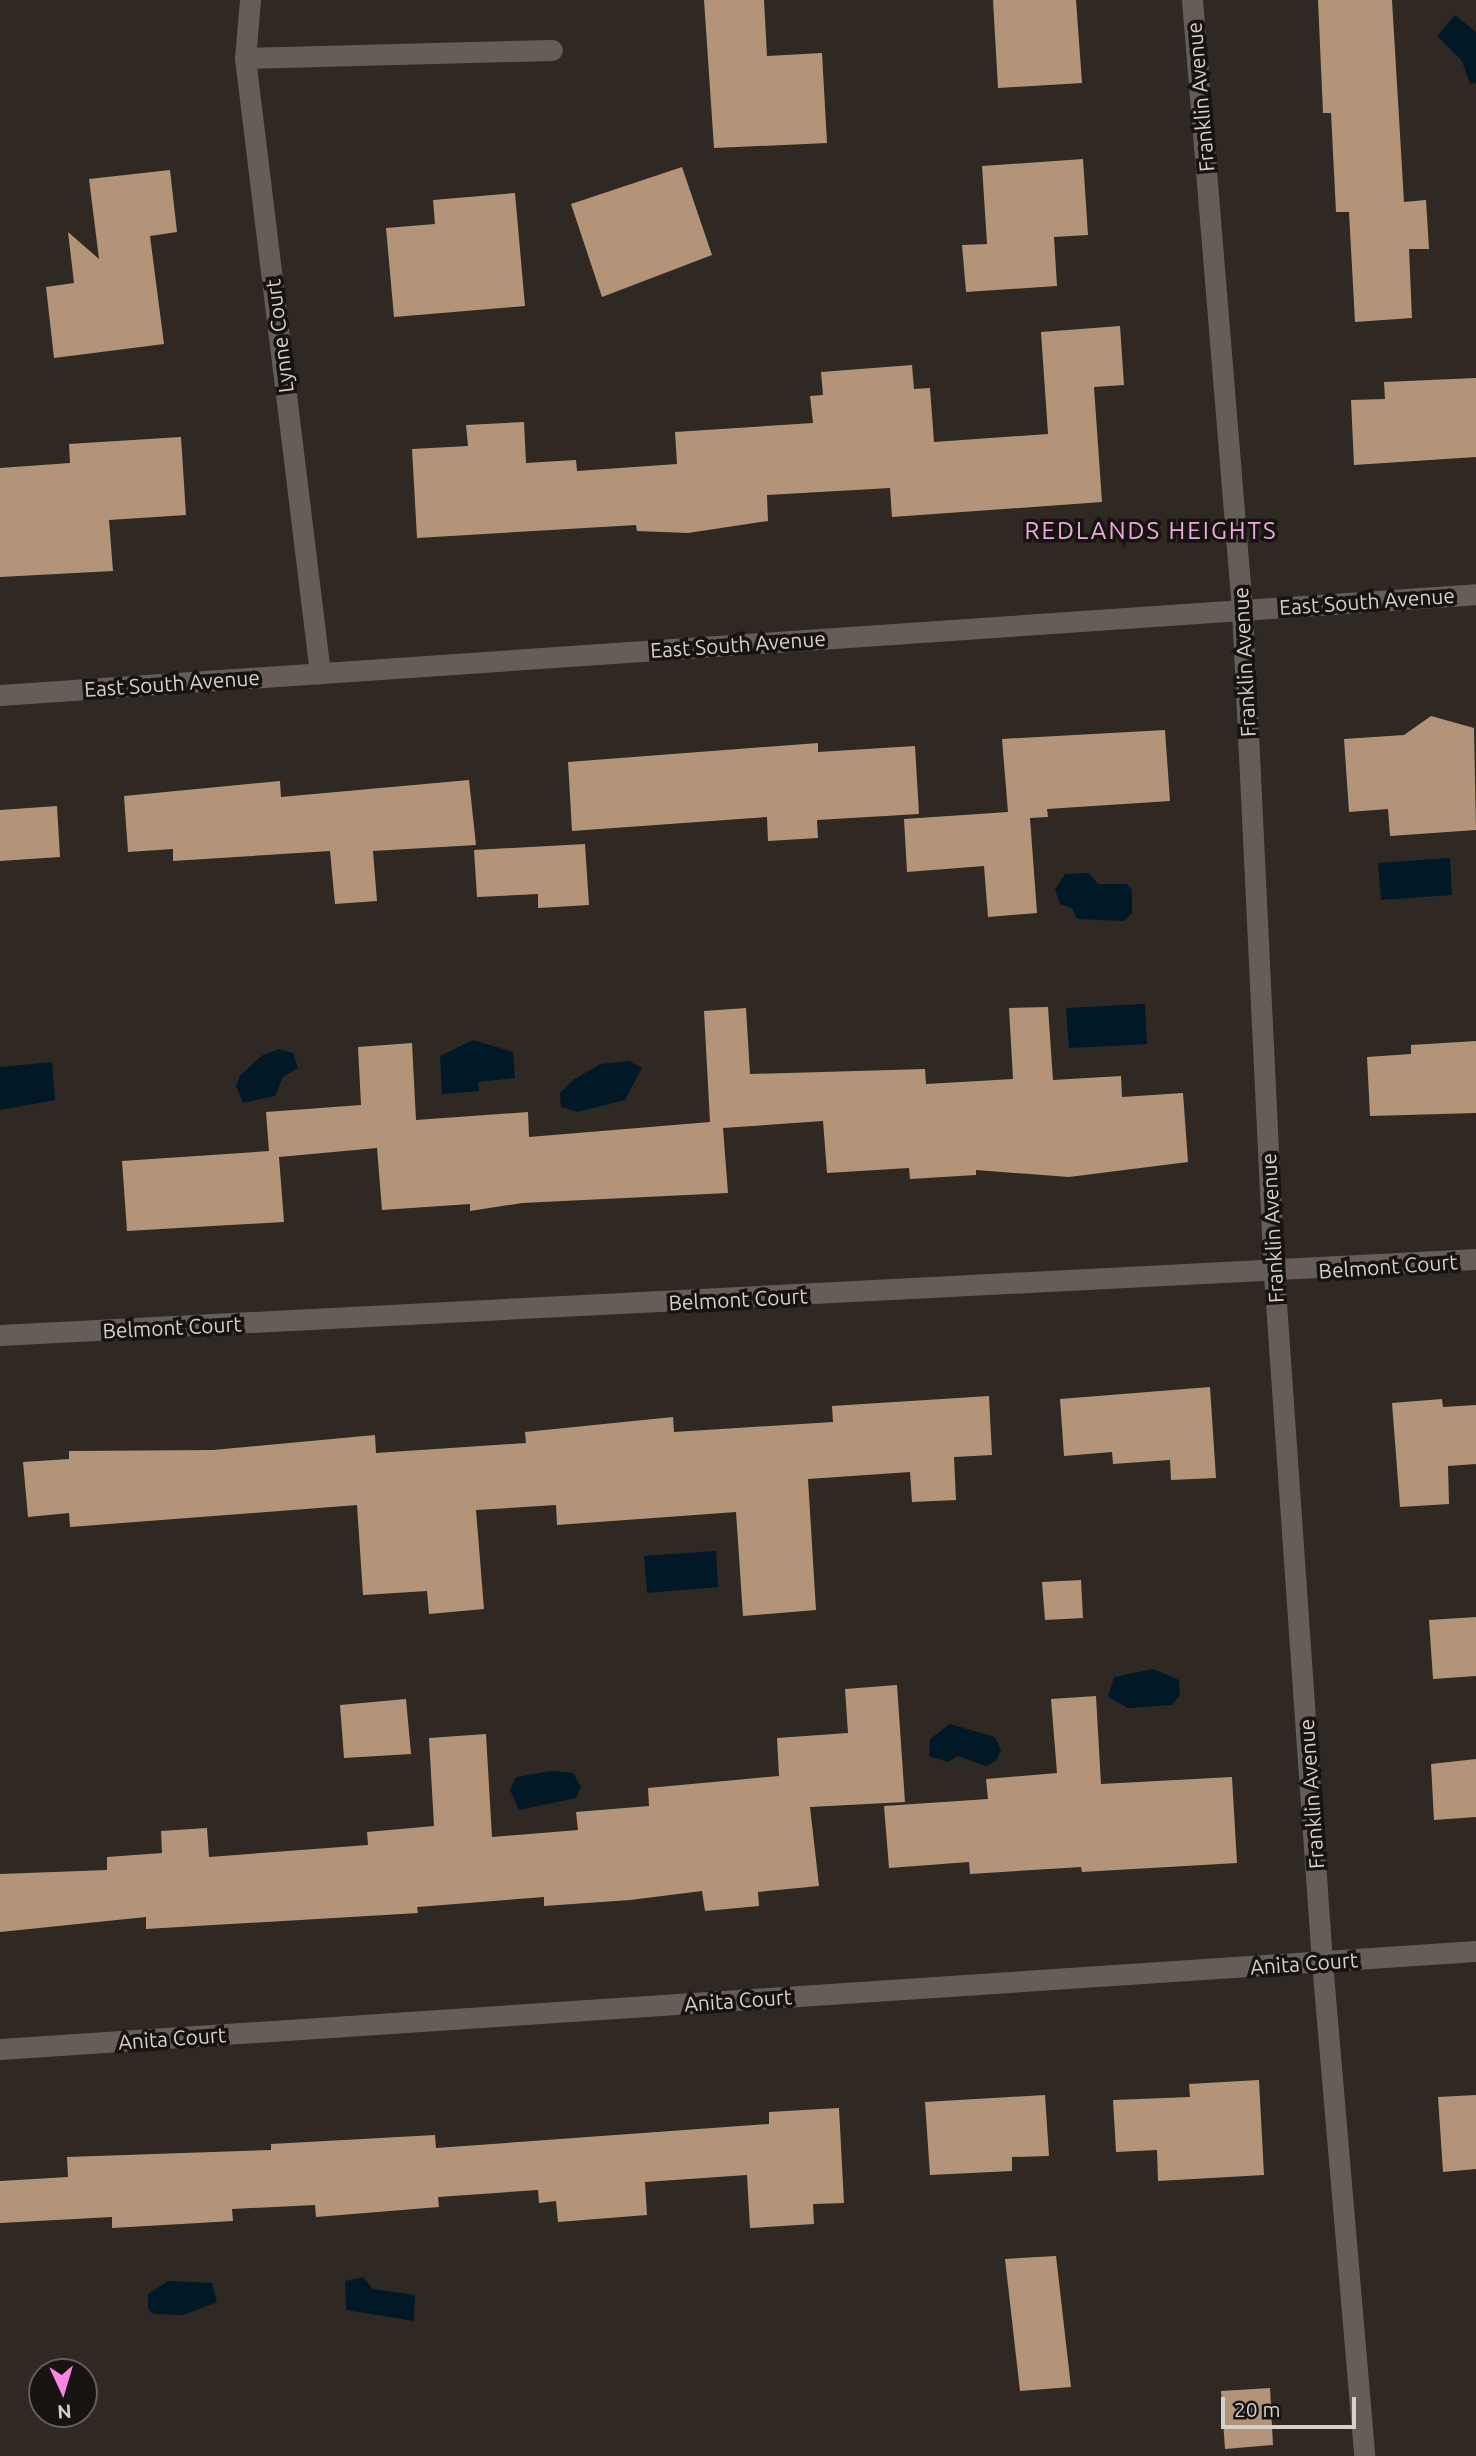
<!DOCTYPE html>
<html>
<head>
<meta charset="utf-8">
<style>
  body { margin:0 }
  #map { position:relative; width:1476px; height:2456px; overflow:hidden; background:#302923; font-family:Ubuntu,sans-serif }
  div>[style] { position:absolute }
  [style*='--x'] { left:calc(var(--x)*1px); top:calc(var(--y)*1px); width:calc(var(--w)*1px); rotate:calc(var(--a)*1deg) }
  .water>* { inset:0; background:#011827 }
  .building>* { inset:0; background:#b39478 }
  .minor>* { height:21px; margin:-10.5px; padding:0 10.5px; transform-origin:10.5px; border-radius:10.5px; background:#655d56 }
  span { translate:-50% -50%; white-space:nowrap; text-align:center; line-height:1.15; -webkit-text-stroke:7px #161310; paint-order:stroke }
  .street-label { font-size:21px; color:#d5d0cc }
  .quarter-label { font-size:24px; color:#edaadc; letter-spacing:2px }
  .north { position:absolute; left:28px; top:2358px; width:70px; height:70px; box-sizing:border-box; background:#161310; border:2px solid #625f5b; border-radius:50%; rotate:176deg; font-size:19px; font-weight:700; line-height:28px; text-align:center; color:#d5d0cc }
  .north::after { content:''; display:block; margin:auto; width:24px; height:32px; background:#fd86e2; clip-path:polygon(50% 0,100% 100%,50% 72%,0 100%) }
  .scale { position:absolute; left:1221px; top:2397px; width:135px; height:32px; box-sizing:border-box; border:4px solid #d5d0cc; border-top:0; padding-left:9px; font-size:21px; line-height:24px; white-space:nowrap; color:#d5d0cc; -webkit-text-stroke:5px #161310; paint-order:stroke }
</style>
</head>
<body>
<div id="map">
  <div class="water">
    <i style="clip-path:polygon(1455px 15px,1476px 32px,1476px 82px,1470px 84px,1462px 61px,1437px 36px)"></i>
    <i style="clip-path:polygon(1450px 858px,1452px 895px,1381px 900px,1378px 863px)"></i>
    <i style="clip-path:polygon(1089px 873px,1098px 884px,1127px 884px,1132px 890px,1132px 913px,1124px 921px,1077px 919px,1072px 908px,1060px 904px,1055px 889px,1065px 874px)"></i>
    <i style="clip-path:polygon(1145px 1004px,1147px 1044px,1069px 1048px,1066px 1008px)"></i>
    <i style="clip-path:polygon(473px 1040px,513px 1052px,515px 1078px,478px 1082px,479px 1091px,442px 1094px,440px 1056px)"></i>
    <i style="clip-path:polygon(279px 1049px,293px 1053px,298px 1068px,283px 1077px,275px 1096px,243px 1103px,236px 1086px,240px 1076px,261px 1056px)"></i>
    <i style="clip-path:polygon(629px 1061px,642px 1068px,625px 1100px,578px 1112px,561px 1107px,560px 1093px,574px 1079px,601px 1064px)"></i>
    <i style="clip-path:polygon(52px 1062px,55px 1100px,0 1110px,0 1067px)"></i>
    <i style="clip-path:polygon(716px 1551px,718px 1587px,647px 1593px,644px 1556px)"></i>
    <i style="clip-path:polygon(1153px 1669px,1179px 1680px,1180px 1695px,1172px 1705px,1128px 1708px,1108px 1697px,1114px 1677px)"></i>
    <i style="clip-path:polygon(950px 1724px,995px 1737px,1001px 1750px,996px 1761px,986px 1766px,958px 1756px,948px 1762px,929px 1756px,930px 1739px)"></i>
    <i style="clip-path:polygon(552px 1771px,573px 1773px,581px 1787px,576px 1798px,519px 1810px,510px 1790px,516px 1777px)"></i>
    <i style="clip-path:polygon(363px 2277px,373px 2289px,415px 2295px,414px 2321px,346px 2310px,345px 2281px)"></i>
    <i style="clip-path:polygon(168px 2281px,212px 2283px,217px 2302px,184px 2315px,154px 2314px,148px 2310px,148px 2294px)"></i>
  </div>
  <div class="building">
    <i style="clip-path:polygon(704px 0,764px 0,767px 56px,822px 53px,827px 143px,714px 148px)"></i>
    <i style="clip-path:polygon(993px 0,1076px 0,1082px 83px,998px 88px)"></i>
    <i style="clip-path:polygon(1318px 0,1392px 0,1404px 202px,1426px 200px,1429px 249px,1409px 249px,1412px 318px,1355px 322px,1349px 212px,1336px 212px,1331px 113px,1323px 113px)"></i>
    <i style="clip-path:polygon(1083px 159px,1088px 235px,1054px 237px,1057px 286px,966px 292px,962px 245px,987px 244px,982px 166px)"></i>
    <i style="clip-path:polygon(682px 167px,712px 255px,602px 297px,571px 204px)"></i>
    <i style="clip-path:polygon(170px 170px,177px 232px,150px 236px,164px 344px,54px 358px,46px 287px,74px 283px,68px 232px,99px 259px,89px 179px)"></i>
    <i style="clip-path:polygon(515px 193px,525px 306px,394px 317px,386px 228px,435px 224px,433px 200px)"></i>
    <i style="clip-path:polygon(1120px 326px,1124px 385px,1094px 387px,1102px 502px,892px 517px,890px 488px,767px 495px,768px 521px,688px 533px,637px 531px,636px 525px,417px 538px,412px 449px,468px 446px,466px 425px,524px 422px,526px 463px,576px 460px,577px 471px,677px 464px,675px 432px,813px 423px,810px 396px,823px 395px,821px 372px,912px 365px,914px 389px,930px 388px,934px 442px,1048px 434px,1041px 332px)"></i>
    <i style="clip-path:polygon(1476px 378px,1476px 457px,1354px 465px,1351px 400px,1385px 399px,1384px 382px)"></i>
    <i style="clip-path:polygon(181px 437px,186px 515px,109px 520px,113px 571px,0 577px,0 468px,70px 463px,69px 444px)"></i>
    <i style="clip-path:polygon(1431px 716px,1474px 728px,1476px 830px,1390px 836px,1388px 809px,1349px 812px,1344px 739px,1404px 735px)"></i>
    <i style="clip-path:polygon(1165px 730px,1170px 801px,1047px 809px,1048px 817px,1030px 818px,1037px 913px,988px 917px,984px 866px,907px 872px,904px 819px,1008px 812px,1002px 739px)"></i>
    <i style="clip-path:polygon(818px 743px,818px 752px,915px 746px,919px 814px,817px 820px,818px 838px,768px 841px,767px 817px,572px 831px,568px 762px)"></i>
    <i style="clip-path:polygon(469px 780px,476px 845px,373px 851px,377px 901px,335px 904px,330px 851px,173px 861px,173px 849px,128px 852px,124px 796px,280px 781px,281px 797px)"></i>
    <i style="clip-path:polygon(57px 806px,60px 857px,0 861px,0 810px)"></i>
    <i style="clip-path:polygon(585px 844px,589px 905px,538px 908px,538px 894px,477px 897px,474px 850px)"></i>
    <i style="clip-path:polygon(1048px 1007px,1053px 1080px,1121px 1076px,1122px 1097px,1183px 1093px,1188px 1162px,1069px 1177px,976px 1170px,976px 1175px,910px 1179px,909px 1168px,827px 1173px,823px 1121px,723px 1128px,728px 1193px,522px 1203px,470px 1211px,470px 1204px,382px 1210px,377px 1148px,279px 1157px,284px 1222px,127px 1231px,122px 1161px,269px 1151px,266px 1112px,361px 1105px,358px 1047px,412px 1043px,416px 1120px,528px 1112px,529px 1137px,710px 1122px,704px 1011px,746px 1008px,750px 1074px,925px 1069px,926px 1084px,1013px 1079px,1009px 1008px)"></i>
    <i style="clip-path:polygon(1476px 1041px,1476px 1113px,1370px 1116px,1367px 1057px,1411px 1054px,1411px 1045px)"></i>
    <i style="clip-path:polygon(1210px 1387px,1216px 1478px,1171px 1480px,1170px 1460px,1113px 1464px,1112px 1452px,1064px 1456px,1060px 1399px)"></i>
    <i style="clip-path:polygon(989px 1396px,992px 1455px,954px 1457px,956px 1500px,912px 1502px,910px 1472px,808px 1479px,816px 1610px,743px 1616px,736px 1512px,557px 1525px,556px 1505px,476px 1510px,484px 1609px,429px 1614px,427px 1591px,363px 1595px,357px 1505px,70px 1527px,69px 1513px,28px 1517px,23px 1462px,69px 1459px,69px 1451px,213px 1450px,375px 1435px,376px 1453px,526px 1443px,525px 1432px,673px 1417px,674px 1432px,833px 1422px,832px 1406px)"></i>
    <i style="clip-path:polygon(1442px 1399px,1443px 1407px,1476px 1405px,1476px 1464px,1448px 1466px,1449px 1504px,1400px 1507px,1392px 1403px)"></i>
    <i style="clip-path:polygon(1081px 1580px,1083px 1618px,1045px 1620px,1042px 1582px)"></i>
    <i style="clip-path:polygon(1476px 1617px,1476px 1676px,1433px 1679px,1429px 1620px)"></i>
    <i style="clip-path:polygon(897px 1685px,905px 1802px,810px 1807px,819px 1886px,758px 1892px,759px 1906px,705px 1911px,702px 1891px,630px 1900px,544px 1906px,544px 1897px,417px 1907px,418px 1913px,146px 1929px,146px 1917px,0 1932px,0 1874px,107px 1870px,107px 1857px,162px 1853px,161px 1831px,207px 1828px,209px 1857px,368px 1845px,367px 1832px,434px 1826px,429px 1738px,486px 1734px,492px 1837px,578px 1830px,576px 1812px,649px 1806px,648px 1788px,779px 1776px,777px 1738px,848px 1733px,845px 1689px)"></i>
    <i style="clip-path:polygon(1096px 1696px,1101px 1784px,1232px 1777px,1237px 1863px,1082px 1872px,1081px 1867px,970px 1874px,969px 1862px,889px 1868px,884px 1806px,988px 1799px,986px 1779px,1057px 1773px,1051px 1699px)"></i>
    <i style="clip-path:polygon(406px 1699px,411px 1754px,344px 1758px,340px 1705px)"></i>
    <i style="clip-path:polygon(1476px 1759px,1476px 1817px,1434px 1820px,1431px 1764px)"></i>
    <i style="clip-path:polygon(1259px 2080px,1264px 2175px,1158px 2181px,1157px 2150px,1116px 2152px,1113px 2100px,1190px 2097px,1189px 2084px)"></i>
    <i style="clip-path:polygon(1045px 2095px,1049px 2156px,1012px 2157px,1012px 2171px,930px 2175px,925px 2102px)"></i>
    <i style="clip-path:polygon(1476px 2095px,1476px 2169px,1443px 2172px,1438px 2097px)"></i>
    <i style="clip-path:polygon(839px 2108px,844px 2203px,813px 2204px,814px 2224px,750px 2228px,747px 2175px,645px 2182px,647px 2215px,558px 2222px,556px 2201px,539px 2203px,538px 2190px,438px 2197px,439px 2207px,316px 2217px,315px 2205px,232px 2209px,233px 2221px,112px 2228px,112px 2217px,0 2223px,0 2181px,68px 2177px,67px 2157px,271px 2150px,271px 2144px,435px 2135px,436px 2148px,769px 2124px,769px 2112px)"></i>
    <i style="clip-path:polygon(1056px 2256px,1071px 2387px,1020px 2391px,1005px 2259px)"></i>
    <i style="clip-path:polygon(1270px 2388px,1273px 2445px,1225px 2449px,1221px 2391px)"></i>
  </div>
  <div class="minor">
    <i style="--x:250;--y:0;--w:58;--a:94.9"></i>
    <i style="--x:245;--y:58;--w:620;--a:83.05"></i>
    <i style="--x:1192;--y:0;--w:611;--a:85.31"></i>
    <i style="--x:1242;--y:609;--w:666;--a:87.25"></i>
    <i style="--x:1274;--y:1274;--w:690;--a:86.01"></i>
    <i style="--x:1322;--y:1962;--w:496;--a:85.1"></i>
    <i style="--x:245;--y:58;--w:307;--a:-1.5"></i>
    <i style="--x:0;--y:695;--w:1479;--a:-3.91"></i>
    <i style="--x:0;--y:1335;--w:1478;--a:-2.95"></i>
    <i style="--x:0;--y:2049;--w:1479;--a:-3.8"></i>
  </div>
  <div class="street-label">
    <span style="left:1200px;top:97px;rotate:-95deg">Franklin Avenue</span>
    <span style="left:279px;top:336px;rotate:-97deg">Lynne Court</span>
    <span style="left:1367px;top:601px;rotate:-4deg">East South Avenue</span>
    <span style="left:738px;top:644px;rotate:-4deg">East South Avenue</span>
    <span style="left:1244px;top:662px;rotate:-93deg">Franklin Avenue</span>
    <span style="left:172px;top:683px;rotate:-4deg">East South Avenue</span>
    <span style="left:1272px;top:1228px;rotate:-93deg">Franklin Avenue</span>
    <span style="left:1388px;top:1266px;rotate:-4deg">Belmont Court</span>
    <span style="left:738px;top:1299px;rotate:-3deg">Belmont Court</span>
    <span style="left:172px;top:1327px;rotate:-3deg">Belmont Court</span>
    <span style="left:1311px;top:1794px;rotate:-94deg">Franklin Avenue</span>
    <span style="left:1304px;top:1963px;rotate:-4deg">Anita Court</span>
    <span style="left:738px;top:2000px;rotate:-4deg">Anita Court</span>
    <span style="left:172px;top:2038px;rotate:-4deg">Anita Court</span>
  </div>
  <div class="quarter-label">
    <span style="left:1151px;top:531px">REDLANDS HEIGHTS</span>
  </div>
  <div class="north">N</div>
  <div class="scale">20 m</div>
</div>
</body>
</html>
